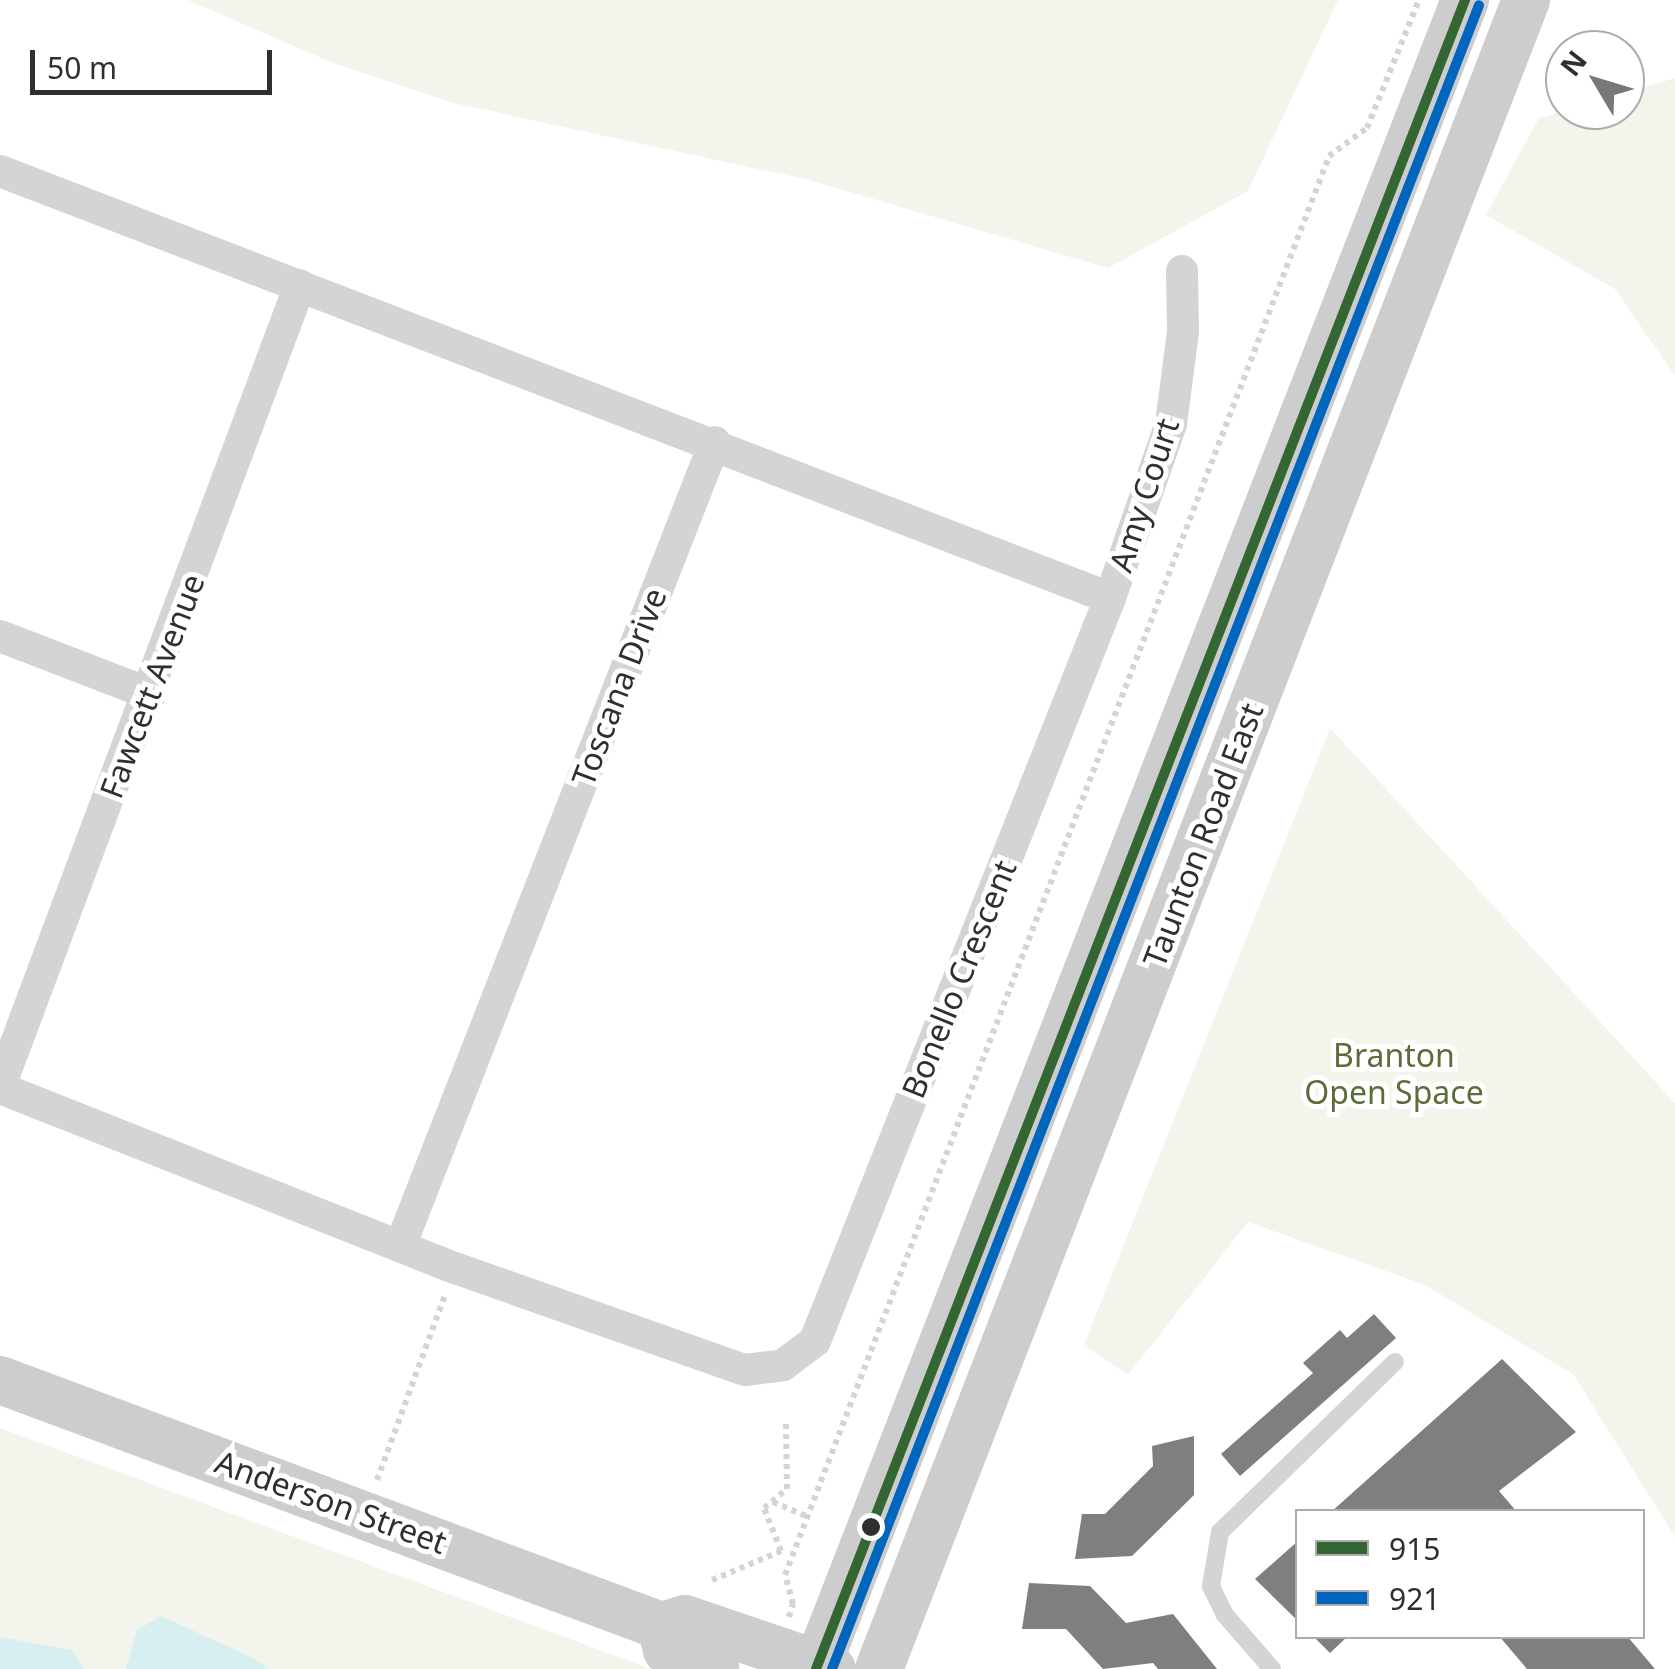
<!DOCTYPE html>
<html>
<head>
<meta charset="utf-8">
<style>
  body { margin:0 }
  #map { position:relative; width:1675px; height:1669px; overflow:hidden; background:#fff; font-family:"Noto Sans",sans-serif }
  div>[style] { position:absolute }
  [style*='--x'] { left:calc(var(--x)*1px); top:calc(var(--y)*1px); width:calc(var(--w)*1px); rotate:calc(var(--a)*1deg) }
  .green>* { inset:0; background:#f3f5ec }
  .water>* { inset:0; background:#d8eff2 }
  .building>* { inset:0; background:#7f7f7f }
  .path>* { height:6px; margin-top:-3px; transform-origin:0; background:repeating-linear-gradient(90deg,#d4d4d4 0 5px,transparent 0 10px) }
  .lane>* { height:18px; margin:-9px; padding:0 9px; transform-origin:9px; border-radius:9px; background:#d4d4d4 }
  .street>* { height:32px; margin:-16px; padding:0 16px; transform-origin:16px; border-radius:16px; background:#d4d4d4 }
  .secondary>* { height:48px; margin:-24px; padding:0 24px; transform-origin:24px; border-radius:24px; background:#cdcdcd }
  .bus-1>* { height:10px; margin:-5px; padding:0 5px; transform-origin:5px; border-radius:5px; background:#363 }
  .bus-2>* { height:10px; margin:-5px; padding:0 5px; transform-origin:5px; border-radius:5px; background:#0065bd }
  .dots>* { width:28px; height:28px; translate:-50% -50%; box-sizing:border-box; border:5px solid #fff; border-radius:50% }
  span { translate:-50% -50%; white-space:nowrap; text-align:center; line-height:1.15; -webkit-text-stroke:10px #fff; paint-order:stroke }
  .street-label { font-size:32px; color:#2f2f2f }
  .park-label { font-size:32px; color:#5e6c3a }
  .legend { position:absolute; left:1295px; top:1509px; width:350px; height:130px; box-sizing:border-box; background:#fff; border:2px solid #acacac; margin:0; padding:12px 18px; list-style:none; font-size:30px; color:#2f2f2f }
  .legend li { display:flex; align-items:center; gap:20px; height:50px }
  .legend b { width:50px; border:2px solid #acacac }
  .north { position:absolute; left:1545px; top:30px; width:100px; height:100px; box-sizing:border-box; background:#fff; border:2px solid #acacac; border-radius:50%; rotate:308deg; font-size:28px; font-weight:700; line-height:40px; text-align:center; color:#2f2f2f }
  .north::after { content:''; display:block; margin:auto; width:35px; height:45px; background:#787878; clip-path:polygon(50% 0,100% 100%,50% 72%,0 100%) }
  .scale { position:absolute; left:30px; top:50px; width:242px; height:45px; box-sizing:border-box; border:5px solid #2f2f2f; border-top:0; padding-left:12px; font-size:30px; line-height:35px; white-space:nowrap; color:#2f2f2f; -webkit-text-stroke:8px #fff; paint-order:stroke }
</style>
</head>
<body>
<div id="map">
  <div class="green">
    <i style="clip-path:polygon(188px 0,1338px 0,1248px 191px,1108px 268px,809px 180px,453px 103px,333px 63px)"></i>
    <i style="clip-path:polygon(1675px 78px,1675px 376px,1615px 289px,1486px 215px,1539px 118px,1567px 110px,1625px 110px,1625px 93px)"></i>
    <i style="clip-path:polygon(1330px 728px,1675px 1103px,1675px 1537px,1573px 1374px,1425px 1285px,1248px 1222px,1128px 1375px,1084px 1345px)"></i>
    <i style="clip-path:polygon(0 1428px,651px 1669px,0 1669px)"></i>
  </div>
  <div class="water">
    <i style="clip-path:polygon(161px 1616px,251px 1657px,269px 1669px,126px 1669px,137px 1630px)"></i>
    <i style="clip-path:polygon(0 1637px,72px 1650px,84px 1669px,0 1669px)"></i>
  </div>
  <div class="building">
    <i style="clip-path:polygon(1374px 1314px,1396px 1338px,1240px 1476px,1221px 1454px,1313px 1373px,1303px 1363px,1340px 1330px,1347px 1338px)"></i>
    <i style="clip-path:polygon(1502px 1359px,1576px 1432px,1499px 1491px,1517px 1512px,1331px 1512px)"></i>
    <i style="clip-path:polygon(1194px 1436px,1194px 1495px,1132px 1556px,1075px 1559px,1082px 1514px,1105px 1514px,1153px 1466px,1152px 1446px)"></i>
    <i style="clip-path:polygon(1298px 1541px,1298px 1621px,1255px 1579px)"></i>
    <i style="clip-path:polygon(1029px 1583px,1090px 1586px,1126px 1623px,1173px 1614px,1217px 1669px,1158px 1669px,1153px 1663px,1103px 1669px,1066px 1629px,1022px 1629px)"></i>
    <i style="clip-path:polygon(1313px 1636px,1348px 1636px,1330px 1653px)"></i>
    <i style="clip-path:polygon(1499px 1636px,1627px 1636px,1655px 1669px,1527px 1669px)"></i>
  </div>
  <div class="path">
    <i style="--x:377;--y:1480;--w:197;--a:-69.8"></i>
    <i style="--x:773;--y:1502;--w:38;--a:23"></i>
    <i style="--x:712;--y:1580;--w:75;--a:-22.8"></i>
    <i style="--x:781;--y:1551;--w:46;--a:-111.6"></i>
    <i style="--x:764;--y:1508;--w:30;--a:-40"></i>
    <i style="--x:787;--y:1489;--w:66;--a:-90.9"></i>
    <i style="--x:789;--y:1617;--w:14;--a:-73"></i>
    <i style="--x:793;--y:1604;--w:30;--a:-105"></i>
    <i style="--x:785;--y:1575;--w:1520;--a:-69.02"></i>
    <i style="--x:1329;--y:156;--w:47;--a:-36.4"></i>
    <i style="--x:1367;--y:128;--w:138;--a:-67.9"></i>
  </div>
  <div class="lane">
    <i style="--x:1272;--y:1669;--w:72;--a:-131"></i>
    <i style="--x:1225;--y:1615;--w:32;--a:-116"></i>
    <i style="--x:1211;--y:1586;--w:55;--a:-80.5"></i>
    <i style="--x:1220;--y:1532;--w:244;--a:-44.2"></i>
  </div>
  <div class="street">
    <i style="--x:0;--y:171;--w:1189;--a:21.04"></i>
    <i style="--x:0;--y:636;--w:161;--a:21.1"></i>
    <i style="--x:0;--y:1086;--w:855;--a:-69.47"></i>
    <i style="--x:0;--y:1088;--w:489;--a:21.6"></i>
    <i style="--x:455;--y:1268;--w:307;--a:19.4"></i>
    <i style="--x:745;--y:1370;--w:38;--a:-7"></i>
    <i style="--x:783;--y:1365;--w:40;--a:-37"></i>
    <i style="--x:815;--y:1341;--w:799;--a:-68.34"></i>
    <i style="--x:1110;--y:598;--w:184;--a:-70.7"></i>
    <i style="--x:1171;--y:424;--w:94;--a:-82.6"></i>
    <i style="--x:1183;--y:331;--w:60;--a:-91"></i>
    <i style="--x:401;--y:1244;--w:861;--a:-68.62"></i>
  </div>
  <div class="secondary">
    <i style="--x:0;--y:1380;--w:705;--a:20.41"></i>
    <i style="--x:661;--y:1626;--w:25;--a:-16"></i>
    <i style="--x:685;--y:1619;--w:155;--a:18.8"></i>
    <i style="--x:661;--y:1626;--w:25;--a:76"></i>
    <i style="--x:667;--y:1650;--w:52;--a:21.6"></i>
    <i style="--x:816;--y:1669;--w:1791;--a:-68.75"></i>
    <i style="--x:879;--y:1669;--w:1790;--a:-68.81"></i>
  </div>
  <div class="bus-1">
    <i style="--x:816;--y:1669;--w:1791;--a:-68.75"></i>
  </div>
  <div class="bus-2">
    <i style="--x:832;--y:1669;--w:1785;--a:-68.75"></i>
  </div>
  <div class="dots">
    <i style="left:871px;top:1527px;background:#2f2f2f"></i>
  </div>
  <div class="street-label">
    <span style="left:1144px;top:495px;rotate:-72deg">Amy Court</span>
    <span style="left:152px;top:686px;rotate:-69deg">Fawcett Avenue</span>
    <span style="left:619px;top:687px;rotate:-69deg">Toscana Drive</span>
    <span style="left:1203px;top:835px;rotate:-69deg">Taunton Road East</span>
    <span style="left:959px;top:979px;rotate:-68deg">Bonello Crescent</span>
    <span style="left:331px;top:1502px;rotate:20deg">Anderson Street</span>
  </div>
  <div class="park-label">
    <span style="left:1394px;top:1074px">Branton<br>Open Space</span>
  </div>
  <ul class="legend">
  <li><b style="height:12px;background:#363"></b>915</li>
  <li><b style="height:12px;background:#0065bd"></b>921</li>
  </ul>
  <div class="north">N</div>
  <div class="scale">50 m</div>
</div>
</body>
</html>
